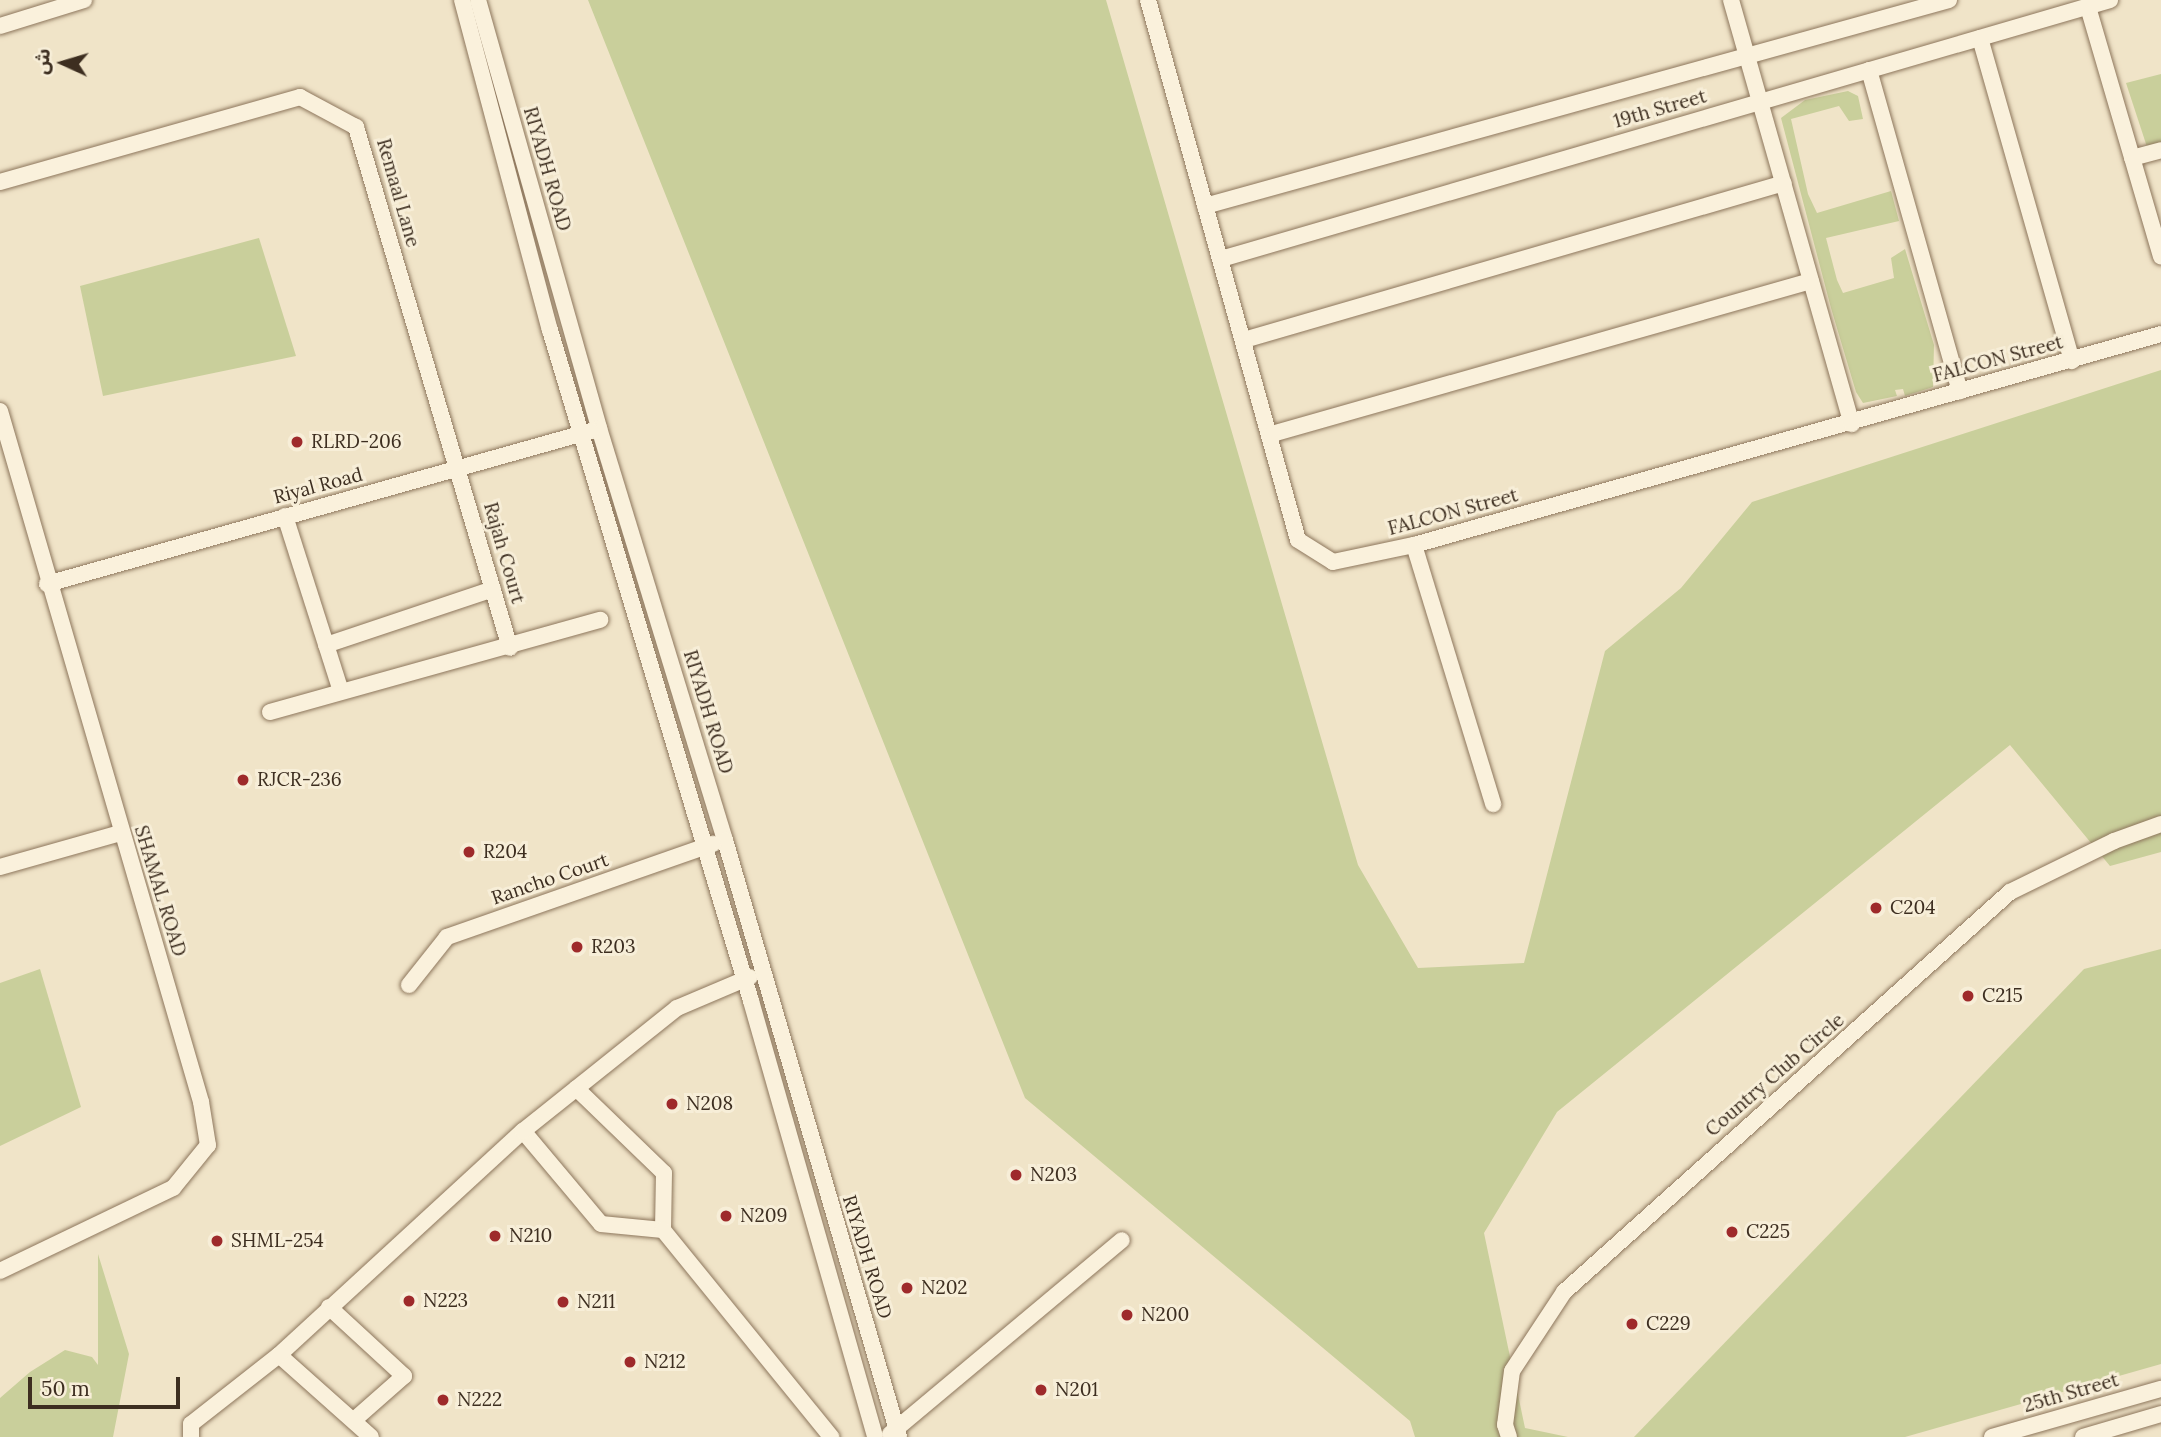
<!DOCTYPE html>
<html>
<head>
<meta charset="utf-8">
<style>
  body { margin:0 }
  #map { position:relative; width:2161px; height:1437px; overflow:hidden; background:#f0e4c8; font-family:Lora,"Noto Sans Arabic",serif }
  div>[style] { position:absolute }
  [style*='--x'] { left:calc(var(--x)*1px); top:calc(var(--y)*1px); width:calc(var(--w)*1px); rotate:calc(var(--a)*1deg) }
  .green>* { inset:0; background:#c9cf9b }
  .roads { filter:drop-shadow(0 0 2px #8d765c) drop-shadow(0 0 2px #8d765c) }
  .street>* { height:16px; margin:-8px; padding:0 8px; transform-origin:8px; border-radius:8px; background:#faf1dc }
  .dots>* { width:19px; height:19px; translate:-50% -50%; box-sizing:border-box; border:4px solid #f7eed8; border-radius:50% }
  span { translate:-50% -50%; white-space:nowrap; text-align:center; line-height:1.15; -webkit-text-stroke:6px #f7eed8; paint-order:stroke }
  .street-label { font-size:19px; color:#3d2e20 }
  .poi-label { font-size:19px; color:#3d2e20 }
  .left { translate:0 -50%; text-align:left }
  .north { position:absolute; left:28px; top:28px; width:70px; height:70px; -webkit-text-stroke:5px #f7eed8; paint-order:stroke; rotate:274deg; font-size:19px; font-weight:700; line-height:28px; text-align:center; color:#3d2e20 }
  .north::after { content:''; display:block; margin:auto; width:24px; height:32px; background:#3d2e20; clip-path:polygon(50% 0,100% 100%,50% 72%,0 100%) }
  .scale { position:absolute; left:28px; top:1377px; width:152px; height:32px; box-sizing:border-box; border:4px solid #3d2e20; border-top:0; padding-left:9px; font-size:21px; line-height:24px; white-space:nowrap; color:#3d2e20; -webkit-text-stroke:5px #f7eed8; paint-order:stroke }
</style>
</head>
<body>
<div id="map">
  <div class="green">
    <i style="clip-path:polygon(588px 0,1106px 0,1358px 865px,1418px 968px,1524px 963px,1605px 651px,1681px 588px,1752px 502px,2161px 370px,2161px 852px,2110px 866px,2010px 745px,1557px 1112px,1484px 1233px,1525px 1428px,1568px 1437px,1415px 1437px,1410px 1421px,1025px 1098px)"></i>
    <i style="clip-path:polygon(2161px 74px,2161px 143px,2147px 147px,2126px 83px)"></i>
    <i style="clip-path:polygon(1848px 91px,1858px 96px,1863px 119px,1849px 121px,1839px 106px,1791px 119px,1808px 194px,1817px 213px,1891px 191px,1899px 221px,1826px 238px,1837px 280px,1843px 293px,1894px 278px,1891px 258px,1905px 249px,1934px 345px,1933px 387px,1905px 396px,1903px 389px,1895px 390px,1897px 396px,1863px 403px,1856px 392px,1831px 308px,1781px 118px,1805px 100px)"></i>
    <i style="clip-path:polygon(259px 238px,296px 356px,103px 396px,80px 286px)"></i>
    <i style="clip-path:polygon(2161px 949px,2161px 1364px,1905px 1437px,1634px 1437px,2084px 969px)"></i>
    <i style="clip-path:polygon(40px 969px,81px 1107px,0 1146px,0 983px)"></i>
    <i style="clip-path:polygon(98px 1254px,129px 1354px,113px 1437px,0 1437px,0 1398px,30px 1372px,65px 1350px,92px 1357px,98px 1365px)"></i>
  </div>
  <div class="roads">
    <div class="street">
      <i style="--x:462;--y:0;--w:342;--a:75.1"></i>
      <i style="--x:550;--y:330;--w:700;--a:73.32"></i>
      <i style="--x:751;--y:1001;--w:453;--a:74.1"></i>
      <i style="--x:478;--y:0;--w:445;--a:74.2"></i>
      <i style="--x:599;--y:428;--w:431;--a:73"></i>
      <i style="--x:725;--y:840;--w:622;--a:73.75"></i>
      <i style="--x:1148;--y:0;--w:560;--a:74.48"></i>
      <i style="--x:1298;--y:540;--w:41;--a:32.2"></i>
      <i style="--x:1333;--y:562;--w:83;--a:-11.9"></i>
      <i style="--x:1414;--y:545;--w:776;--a:-15.77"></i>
      <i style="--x:1731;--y:0;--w:441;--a:74.1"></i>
      <i style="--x:2088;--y:7;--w:260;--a:73.7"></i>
      <i style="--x:0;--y:26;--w:88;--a:-17.2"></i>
      <i style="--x:1980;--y:38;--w:336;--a:74.1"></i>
      <i style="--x:1869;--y:70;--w:334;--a:74.2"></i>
      <i style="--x:2132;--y:158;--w:30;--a:-15"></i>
      <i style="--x:0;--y:182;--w:312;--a:-15.8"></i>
      <i style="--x:300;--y:97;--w:64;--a:28.2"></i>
      <i style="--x:356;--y:127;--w:543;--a:73.53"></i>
      <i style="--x:1205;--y:206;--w:772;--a:-15.48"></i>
      <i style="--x:1221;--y:259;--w:926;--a:-16.24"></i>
      <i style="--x:1244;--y:340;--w:562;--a:-16.21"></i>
      <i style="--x:0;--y:411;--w:720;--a:73.78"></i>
      <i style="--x:201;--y:1102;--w:44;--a:80.8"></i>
      <i style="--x:208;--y:1145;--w:55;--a:129.1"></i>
      <i style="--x:173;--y:1188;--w:192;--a:154.4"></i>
      <i style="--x:1272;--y:434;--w:560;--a:-15.85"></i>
      <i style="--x:285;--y:516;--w:184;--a:72.3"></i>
      <i style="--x:1414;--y:545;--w:271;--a:73"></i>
      <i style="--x:47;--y:584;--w:565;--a:-15.71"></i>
      <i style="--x:326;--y:645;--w:176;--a:-18.5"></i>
      <i style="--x:270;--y:712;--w:343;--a:-15.6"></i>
      <i style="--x:0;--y:867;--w:125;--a:-15.8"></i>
      <i style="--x:409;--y:985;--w:61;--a:-51.6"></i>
      <i style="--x:447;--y:937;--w:282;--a:-19.3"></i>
      <i style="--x:523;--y:1131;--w:121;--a:50"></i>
      <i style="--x:601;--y:1224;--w:62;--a:5.5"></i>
      <i style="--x:663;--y:1230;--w:57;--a:-89"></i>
      <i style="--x:664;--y:1173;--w:122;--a:-136"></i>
      <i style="--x:663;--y:1230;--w:267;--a:50.9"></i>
      <i style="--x:329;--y:1307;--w:102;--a:42.6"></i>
      <i style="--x:404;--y:1376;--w:65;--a:138.7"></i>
      <i style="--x:279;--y:1355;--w:123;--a:41.7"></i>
      <i style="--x:890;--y:1434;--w:302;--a:-39.9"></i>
      <i style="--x:191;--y:1437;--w:13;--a:-90"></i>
      <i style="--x:191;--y:1424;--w:112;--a:-38.1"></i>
      <i style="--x:279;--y:1355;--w:331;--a:-42.6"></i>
      <i style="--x:523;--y:1131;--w:197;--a:-38.6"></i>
      <i style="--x:677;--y:1008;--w:79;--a:-23"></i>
      <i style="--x:1509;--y:1437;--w:13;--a:-108"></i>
      <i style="--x:1505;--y:1425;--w:54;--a:-82.6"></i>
      <i style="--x:1512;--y:1371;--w:95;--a:-56.6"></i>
      <i style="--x:1564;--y:1292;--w:599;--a:-41.89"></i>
      <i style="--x:2010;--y:892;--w:116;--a:-26.1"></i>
      <i style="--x:2114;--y:841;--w:50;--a:-19.9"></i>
      <i style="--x:1992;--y:1437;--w:176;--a:-15.9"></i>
      <i style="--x:2083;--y:1437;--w:81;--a:-16.4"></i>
    </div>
  </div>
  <div class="dots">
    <i style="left:297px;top:442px;background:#9e2a2b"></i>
    <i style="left:243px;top:780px;background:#9e2a2b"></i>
    <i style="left:469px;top:852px;background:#9e2a2b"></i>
    <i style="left:1876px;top:908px;background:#9e2a2b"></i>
    <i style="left:577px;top:947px;background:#9e2a2b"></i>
    <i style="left:1968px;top:996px;background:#9e2a2b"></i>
    <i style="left:672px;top:1104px;background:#9e2a2b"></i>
    <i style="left:1016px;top:1175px;background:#9e2a2b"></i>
    <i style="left:726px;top:1216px;background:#9e2a2b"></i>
    <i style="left:1732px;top:1232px;background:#9e2a2b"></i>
    <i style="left:495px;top:1236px;background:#9e2a2b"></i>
    <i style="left:217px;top:1241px;background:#9e2a2b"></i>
    <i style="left:907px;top:1288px;background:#9e2a2b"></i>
    <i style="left:409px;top:1301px;background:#9e2a2b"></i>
    <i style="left:563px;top:1302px;background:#9e2a2b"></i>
    <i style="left:1127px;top:1315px;background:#9e2a2b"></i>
    <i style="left:1632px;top:1324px;background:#9e2a2b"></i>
    <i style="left:630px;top:1362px;background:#9e2a2b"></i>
    <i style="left:1041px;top:1390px;background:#9e2a2b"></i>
    <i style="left:443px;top:1400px;background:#9e2a2b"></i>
  </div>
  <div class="street-label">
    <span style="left:1660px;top:109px;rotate:-16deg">19th Street</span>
    <span style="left:547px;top:169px;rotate:74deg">RIYADH ROAD</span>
    <span style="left:398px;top:193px;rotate:74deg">Remaal Lane</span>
    <span style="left:1998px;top:359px;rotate:-15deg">FALCON Street</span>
    <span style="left:318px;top:486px;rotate:-15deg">Riyal Road</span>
    <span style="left:1453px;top:512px;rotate:-15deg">FALCON Street</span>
    <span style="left:504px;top:553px;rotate:74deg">Rajah Court</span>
    <span style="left:708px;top:712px;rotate:73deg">RIYADH ROAD</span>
    <span style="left:550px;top:879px;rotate:-19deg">Rancho Court</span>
    <span style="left:160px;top:891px;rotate:73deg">SHAMAL ROAD</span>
    <span style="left:1775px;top:1075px;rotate:-41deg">Country Club Circle</span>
    <span style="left:867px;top:1257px;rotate:73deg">RIYADH ROAD</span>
    <span style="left:2071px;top:1393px;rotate:-16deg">25th Street</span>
  </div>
  <div class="poi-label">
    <span class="left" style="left:311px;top:442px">RLRD-206</span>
    <span class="left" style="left:257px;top:780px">RJCR-236</span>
    <span class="left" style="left:483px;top:852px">R204</span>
    <span class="left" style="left:1890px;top:908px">C204</span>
    <span class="left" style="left:591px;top:947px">R203</span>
    <span class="left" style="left:1982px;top:996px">C215</span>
    <span class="left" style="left:686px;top:1104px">N208</span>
    <span class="left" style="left:1030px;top:1175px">N203</span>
    <span class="left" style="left:740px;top:1216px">N209</span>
    <span class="left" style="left:1746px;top:1232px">C225</span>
    <span class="left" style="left:509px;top:1236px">N210</span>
    <span class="left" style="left:231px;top:1241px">SHML-254</span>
    <span class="left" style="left:921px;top:1288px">N202</span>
    <span class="left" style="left:423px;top:1301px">N223</span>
    <span class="left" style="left:577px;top:1302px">N211</span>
    <span class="left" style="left:1141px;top:1315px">N200</span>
    <span class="left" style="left:1646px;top:1324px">C229</span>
    <span class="left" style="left:644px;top:1362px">N212</span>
    <span class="left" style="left:1055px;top:1390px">N201</span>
    <span class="left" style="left:457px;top:1400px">N222</span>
  </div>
  <div class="north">ش</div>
  <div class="scale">50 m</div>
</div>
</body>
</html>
